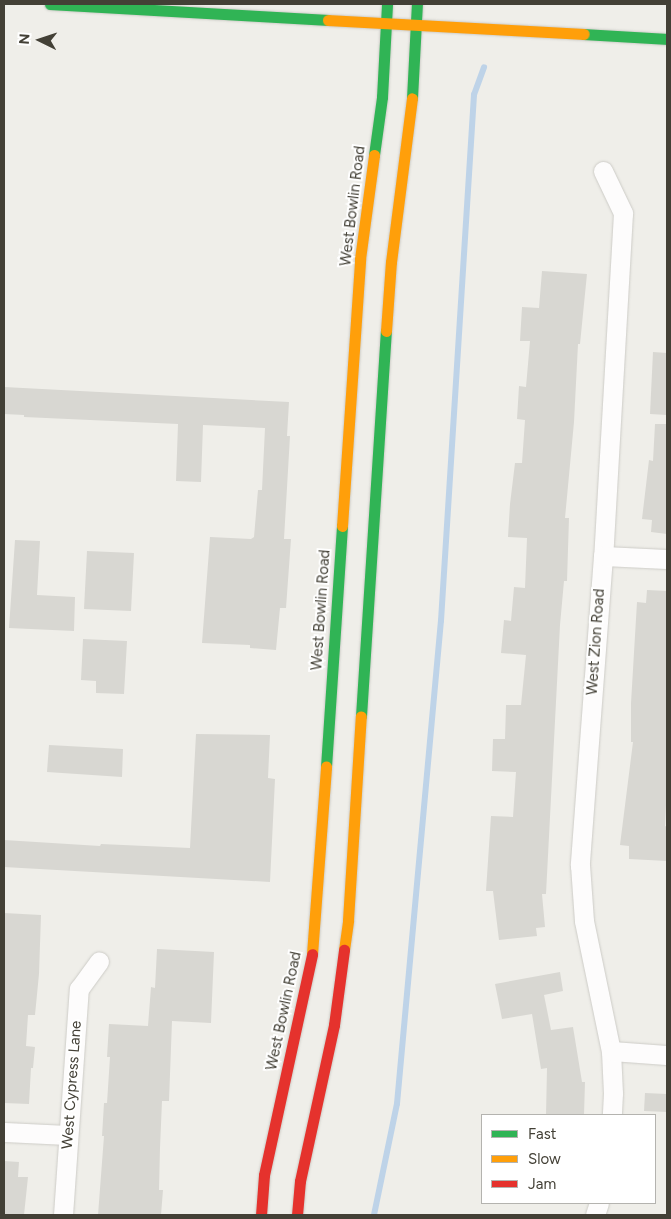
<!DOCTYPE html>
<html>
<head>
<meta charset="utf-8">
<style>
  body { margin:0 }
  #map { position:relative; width:671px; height:1219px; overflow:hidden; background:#efeee9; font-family:Figtree,sans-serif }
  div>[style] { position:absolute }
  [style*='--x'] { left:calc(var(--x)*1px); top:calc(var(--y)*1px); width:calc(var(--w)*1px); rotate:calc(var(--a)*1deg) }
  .stream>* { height:5.5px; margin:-2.75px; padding:0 2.75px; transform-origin:2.75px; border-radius:2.75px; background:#bed3e8 }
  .building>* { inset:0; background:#d8d7d2 }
  .roads { filter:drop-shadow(0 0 1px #cdccc7) drop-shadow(0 0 1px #cdccc7) }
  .street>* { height:19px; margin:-9.5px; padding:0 9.5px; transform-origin:9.5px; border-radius:9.5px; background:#fdfcfc }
  .fast>* { height:11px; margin:-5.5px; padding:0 5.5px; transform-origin:5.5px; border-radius:5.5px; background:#30b455 }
  .slow>* { height:11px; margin:-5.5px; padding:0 5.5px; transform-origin:5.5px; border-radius:5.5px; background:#ff9f0a }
  .jam>* { height:11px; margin:-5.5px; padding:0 5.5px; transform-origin:5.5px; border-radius:5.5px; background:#e5322d }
  span { translate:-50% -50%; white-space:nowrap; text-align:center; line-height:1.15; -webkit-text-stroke:4px #fff; paint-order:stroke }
  .street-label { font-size:15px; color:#434036 }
  .frame { position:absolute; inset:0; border:5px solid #434036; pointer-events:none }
  .legend { position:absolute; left:481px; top:1114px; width:175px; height:90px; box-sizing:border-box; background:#fff; border:1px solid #b4b3af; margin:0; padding:6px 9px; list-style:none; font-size:15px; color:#434036 }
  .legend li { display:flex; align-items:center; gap:10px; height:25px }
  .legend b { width:25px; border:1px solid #b4b3af }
  .north { position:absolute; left:15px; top:15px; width:50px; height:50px; -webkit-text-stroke:4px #fff; paint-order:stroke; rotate:274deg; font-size:14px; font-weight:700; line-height:20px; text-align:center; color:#434036 }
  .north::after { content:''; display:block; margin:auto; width:18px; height:22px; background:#434036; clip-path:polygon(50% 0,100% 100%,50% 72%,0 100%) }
</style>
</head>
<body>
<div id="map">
  <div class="stream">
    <i style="--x:374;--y:1215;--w:113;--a:-78.3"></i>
    <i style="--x:397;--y:1104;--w:485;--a:-84.8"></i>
    <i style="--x:441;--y:621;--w:527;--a:-86.41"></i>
    <i style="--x:474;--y:95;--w:29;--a:-70"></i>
  </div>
  <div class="building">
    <i style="clip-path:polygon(542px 271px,587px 274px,580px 344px,578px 344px,574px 422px,565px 518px,569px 518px,567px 581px,564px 581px,560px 625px,546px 894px,542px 894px,545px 927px,536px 928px,537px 936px,499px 940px,493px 891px,486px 891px,491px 816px,513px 817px,516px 772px,492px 771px,493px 739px,505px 739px,506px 705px,521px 705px,526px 655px,501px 653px,504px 620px,511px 621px,514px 587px,525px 588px,527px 538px,508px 537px,510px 504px,515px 463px,522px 463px,525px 420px,517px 419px,519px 386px,526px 387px,530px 341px,520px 341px,522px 307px,539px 308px)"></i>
    <i style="clip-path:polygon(653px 352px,667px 353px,667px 415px,650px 414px)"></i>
    <i style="clip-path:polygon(4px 387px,289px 402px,287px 436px,290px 436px,284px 539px,291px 539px,286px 608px,280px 608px,276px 650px,250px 648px,250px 645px,202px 643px,210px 537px,251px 539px,254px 537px,258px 490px,262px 490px,265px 428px,203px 425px,201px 482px,176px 481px,178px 424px,24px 417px,24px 415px,4px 414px)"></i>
    <i style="clip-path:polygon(655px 424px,667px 424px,667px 534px,651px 532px,652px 520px,642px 519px,649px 460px,653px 461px)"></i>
    <i style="clip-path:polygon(15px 540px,40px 541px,37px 595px,75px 597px,74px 631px,9px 628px)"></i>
    <i style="clip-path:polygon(87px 551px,134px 553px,131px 611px,84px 609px)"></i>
    <i style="clip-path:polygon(647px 590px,667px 591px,667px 784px,665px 826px,667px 827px,667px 861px,629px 859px,629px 846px,620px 845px,633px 742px,631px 742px,631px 703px,637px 602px,646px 603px)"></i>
    <i style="clip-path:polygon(83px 639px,127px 641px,124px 694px,96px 693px,96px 681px,81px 680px)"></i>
    <i style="clip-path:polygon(196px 734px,270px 735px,268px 778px,275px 779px,270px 882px,4px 867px,4px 840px,100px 846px,101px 844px,190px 848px)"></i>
    <i style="clip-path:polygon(49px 745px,123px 749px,122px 777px,47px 772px)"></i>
    <i style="clip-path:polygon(4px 913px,41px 915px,39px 974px,35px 1015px,28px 1015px,26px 1046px,35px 1047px,33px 1068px,31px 1068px,29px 1104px,4px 1103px)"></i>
    <i style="clip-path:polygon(157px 949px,214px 952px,211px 1023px,172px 1021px,169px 1101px,162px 1101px,160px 1148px,159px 1190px,163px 1190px,161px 1215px,98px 1215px,104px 1136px,102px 1136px,104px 1103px,107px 1103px,110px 1057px,107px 1057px,109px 1024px,148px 1026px,151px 987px,155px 988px)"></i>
    <i style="clip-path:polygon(560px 972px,563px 991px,544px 995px,551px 1030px,573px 1027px,582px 1082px,585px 1082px,584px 1115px,546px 1115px,547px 1068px,541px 1069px,532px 1014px,502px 1019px,495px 984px)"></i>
    <i style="clip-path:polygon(645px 1093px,667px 1094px,667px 1112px,644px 1111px)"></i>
    <i style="clip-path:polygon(4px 1161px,19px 1162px,18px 1177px,28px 1177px,24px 1215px,4px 1215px)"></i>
  </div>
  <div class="roads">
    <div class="street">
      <i style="--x:603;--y:171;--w:47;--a:64.5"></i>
      <i style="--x:623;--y:213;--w:344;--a:93.3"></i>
      <i style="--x:603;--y:556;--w:310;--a:94.3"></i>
      <i style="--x:580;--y:865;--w:56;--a:85.9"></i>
      <i style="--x:584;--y:921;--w:133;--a:78.3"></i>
      <i style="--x:611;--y:1051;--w:42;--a:87.3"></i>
      <i style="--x:613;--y:1093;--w:22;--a:93"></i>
      <i style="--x:603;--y:556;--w:64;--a:2.7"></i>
      <i style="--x:611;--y:1051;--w:56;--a:4.1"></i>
      <i style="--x:4;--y:1132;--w:64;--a:2.7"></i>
      <i style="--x:63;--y:1215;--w:227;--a:-86"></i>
      <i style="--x:79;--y:989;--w:34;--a:-54"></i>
      <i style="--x:595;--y:1215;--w:13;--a:-72"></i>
    </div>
    <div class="fast">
      <i style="--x:50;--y:4;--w:278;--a:3.3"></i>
      <i style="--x:584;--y:34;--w:83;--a:3.4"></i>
      <i style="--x:412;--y:98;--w:94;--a:-87"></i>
      <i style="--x:374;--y:155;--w:59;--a:-82.1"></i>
      <i style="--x:382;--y:97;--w:93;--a:-86.9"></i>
      <i style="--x:361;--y:716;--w:386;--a:-86.3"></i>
      <i style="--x:326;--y:767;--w:242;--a:-86.2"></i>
    </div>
    <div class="slow">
      <i style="--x:328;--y:20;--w:256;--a:3.1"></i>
      <i style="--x:386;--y:331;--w:69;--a:-85.9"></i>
      <i style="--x:391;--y:262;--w:165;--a:-82.7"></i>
      <i style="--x:342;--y:526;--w:268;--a:-86.1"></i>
      <i style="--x:360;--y:259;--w:105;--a:-82.3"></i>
      <i style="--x:344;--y:950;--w:30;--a:-82"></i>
      <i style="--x:348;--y:920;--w:204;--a:-86.4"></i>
      <i style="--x:312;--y:954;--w:188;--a:-85.7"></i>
    </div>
    <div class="jam">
      <i style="--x:261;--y:1215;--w:40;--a:-85.7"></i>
      <i style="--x:264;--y:1175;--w:226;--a:-77.7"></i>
      <i style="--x:297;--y:1215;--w:34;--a:-85"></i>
      <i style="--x:300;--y:1181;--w:160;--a:-77.7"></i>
      <i style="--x:334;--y:1025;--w:76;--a:-82.4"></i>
    </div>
  </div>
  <div class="street-label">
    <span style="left:353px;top:206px;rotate:-83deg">West Bowlin Road</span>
    <span style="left:321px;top:610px;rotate:-86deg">West Bowlin Road</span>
    <span style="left:596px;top:642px;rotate:-86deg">West Zion Road</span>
    <span style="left:284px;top:1011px;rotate:-78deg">West Bowlin Road</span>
    <span style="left:72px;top:1085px;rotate:-86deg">West Cypress Lane</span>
  </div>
  <div class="frame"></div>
  <ul class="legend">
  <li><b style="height:6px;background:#30b455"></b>Fast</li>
  <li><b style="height:6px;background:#ff9f0a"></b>Slow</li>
  <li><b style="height:6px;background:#e5322d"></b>Jam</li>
  </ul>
  <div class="north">N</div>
</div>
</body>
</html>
